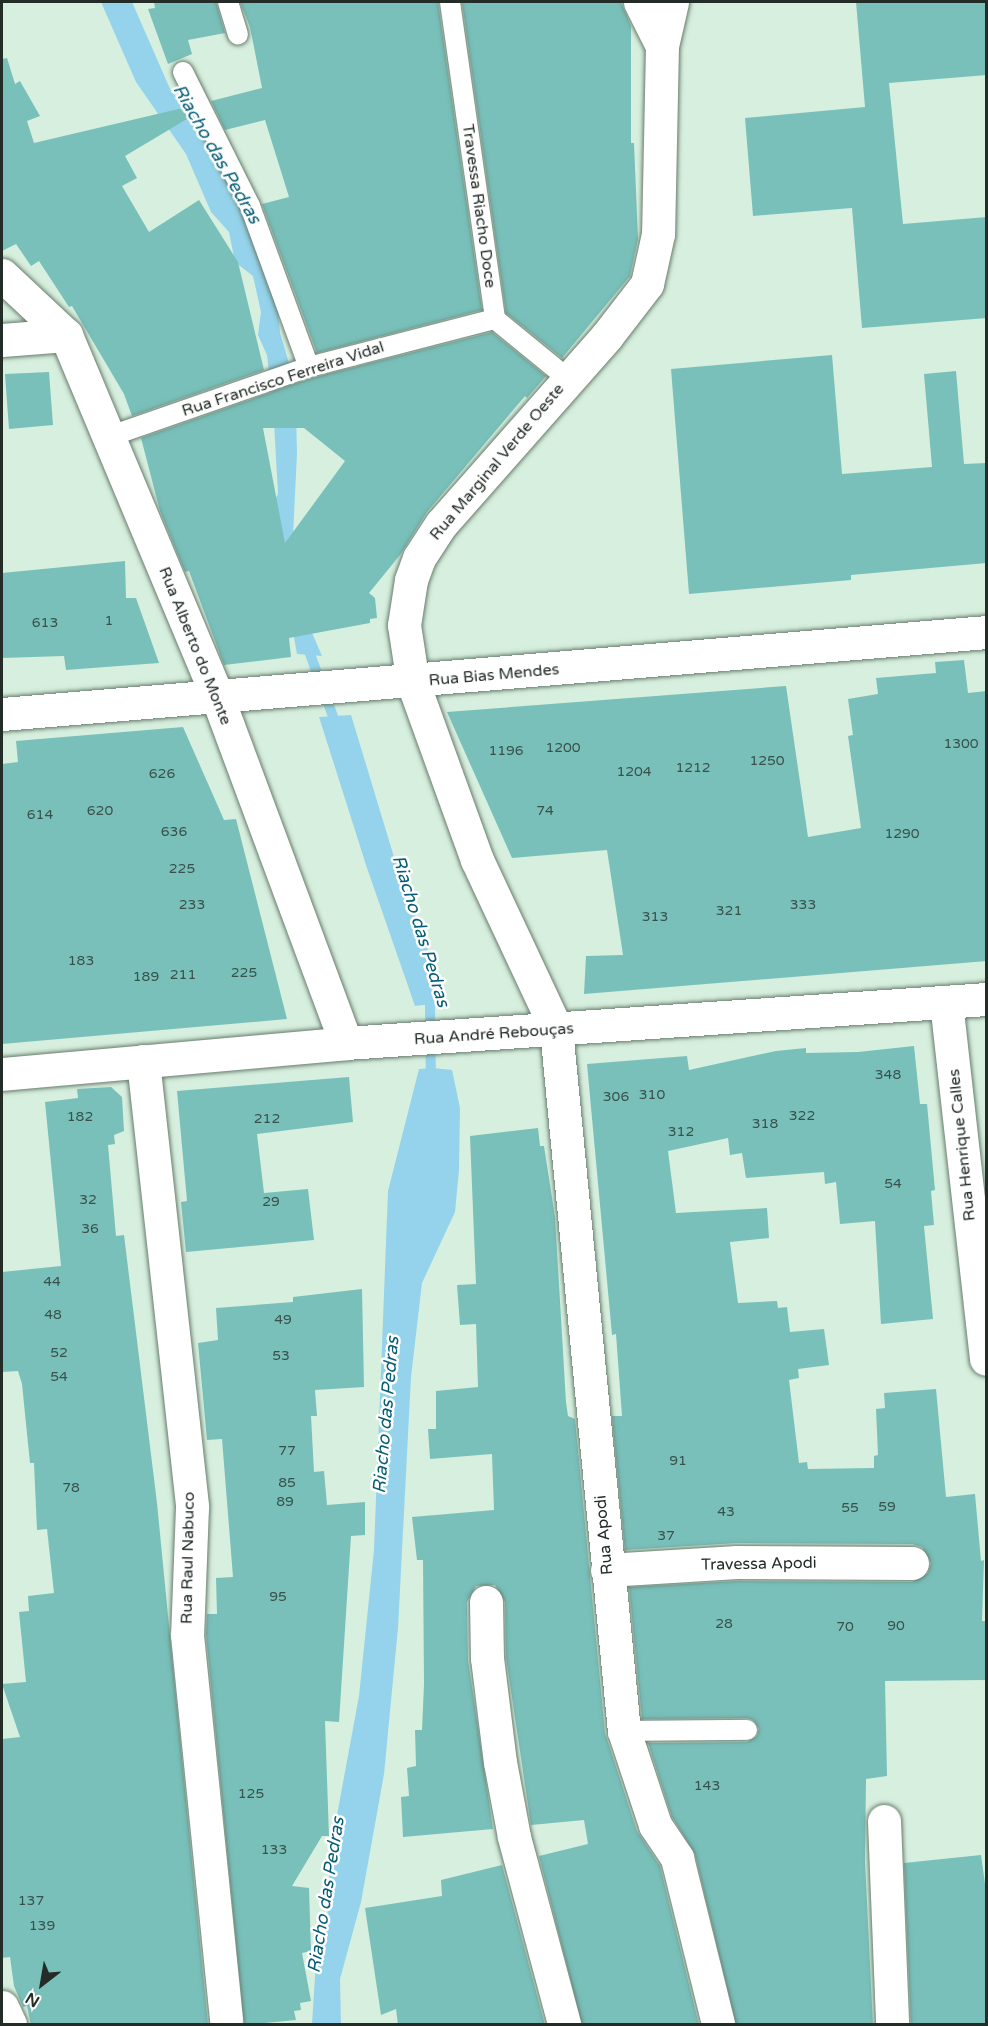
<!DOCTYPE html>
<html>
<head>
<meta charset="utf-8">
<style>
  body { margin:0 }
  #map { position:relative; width:988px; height:2026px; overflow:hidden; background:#d7efde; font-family:"Varela Round",sans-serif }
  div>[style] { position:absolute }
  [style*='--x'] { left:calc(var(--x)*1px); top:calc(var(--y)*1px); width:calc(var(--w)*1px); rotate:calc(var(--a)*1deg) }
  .water>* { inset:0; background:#94d3eb }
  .stream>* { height:10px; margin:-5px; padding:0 5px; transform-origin:5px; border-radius:5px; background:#94d3eb }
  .building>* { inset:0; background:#79c0ba }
  .roads { filter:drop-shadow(0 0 2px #677c6d) drop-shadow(0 0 2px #677c6d) }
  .service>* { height:20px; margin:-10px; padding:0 10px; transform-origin:10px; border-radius:10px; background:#fff }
  .minor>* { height:33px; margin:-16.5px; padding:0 16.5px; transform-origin:16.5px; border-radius:16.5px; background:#fff }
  span { translate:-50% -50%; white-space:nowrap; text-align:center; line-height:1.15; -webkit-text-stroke:5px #fff; paint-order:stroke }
  .number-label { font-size:14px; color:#38514b }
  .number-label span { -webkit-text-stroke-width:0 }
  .street-label { font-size:16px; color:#232c26 }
  .water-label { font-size:18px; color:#065e76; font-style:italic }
  .frame { position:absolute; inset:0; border:3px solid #232c26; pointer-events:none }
  .north { position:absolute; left:12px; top:1954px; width:60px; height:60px; -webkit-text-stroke:4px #fff; paint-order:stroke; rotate:211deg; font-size:16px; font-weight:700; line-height:24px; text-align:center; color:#232c26 }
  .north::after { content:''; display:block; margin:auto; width:21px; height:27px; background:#232c26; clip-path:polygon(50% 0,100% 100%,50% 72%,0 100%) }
</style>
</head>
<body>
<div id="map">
  <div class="water">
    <i style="clip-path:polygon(101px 2px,132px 2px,171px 91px,198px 120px,223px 177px,235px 193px,264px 268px,278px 312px,280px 333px,291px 370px,295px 372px,297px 453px,293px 536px,306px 619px,322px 656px,297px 654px,271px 507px,278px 494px,273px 405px,267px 355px,258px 335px,261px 312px,253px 276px,235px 262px,229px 232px,211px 212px,186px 154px,136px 82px)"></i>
    <i style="clip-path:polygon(351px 715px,394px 857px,447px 1002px,415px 1006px,367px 868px,319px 717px)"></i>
    <i style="clip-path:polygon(433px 1068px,452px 1070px,460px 1108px,459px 1170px,455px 1212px,422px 1283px,411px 1377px,398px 1628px,384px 1774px,361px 1902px,340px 1979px,341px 2024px,312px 2024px,316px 1961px,329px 1907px,330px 1853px,359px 1696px,374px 1550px,388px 1191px,419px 1069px)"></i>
  </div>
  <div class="stream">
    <i style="--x:306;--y:643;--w:93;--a:69.8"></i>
    <i style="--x:426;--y:992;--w:13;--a:72"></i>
    <i style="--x:430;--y:1004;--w:77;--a:89.3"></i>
  </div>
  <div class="building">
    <i style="clip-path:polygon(154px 2px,216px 2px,225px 33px,188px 40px,192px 54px,168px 64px,148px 9px,155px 8px)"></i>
    <i style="clip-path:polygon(240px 2px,438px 2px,482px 310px,317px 353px,262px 204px,289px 197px,265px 120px,225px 130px,211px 101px,262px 88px,250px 27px)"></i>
    <i style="clip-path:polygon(462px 2px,621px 2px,631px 26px,631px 143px,634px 143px,638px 239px,630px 276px,562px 358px,506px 313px)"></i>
    <i style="clip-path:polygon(856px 2px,987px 2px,987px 75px,889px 83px,903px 224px,987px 217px,987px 318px,862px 328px,852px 208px,753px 216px,745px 118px,865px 107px)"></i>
    <i style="clip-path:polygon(7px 58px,15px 84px,20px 81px,40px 116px,27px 121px,34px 143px,187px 107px,192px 116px,125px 156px,137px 178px,122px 186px,149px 232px,199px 200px,238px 262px,264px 370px,132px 416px,124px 394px,72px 306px,69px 307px,39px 261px,31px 266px,16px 244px,2px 251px,2px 59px)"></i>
    <i style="clip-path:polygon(evenodd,492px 332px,546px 376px,527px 398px,525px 396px,427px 512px,400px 555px,369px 593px,375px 598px,377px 618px,370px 619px,370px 623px,289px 638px,291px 657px,224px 665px,189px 571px,185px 572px,160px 511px,141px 438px,312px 378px,492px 332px,263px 428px,304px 428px,345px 461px,285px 543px,263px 428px)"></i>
    <i style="clip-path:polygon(832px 355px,842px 474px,932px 467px,924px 374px,956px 371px,964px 464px,987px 463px,987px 563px,851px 575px,851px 580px,689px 594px,671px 369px)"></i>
    <i style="clip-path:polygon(49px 372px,53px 425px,9px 429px,5px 374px)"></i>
    <i style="clip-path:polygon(125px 561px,126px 598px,136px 598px,159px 663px,66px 670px,64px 656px,2px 658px,2px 573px)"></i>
    <i style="clip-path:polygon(964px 660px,968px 693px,987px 691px,987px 961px,584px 994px,586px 956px,623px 955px,607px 850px,512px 858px,447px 712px,786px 686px,808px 837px,861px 828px,848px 736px,853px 735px,848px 699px,878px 694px,876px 678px,936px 673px,935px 662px)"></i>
    <i style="clip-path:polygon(183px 727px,224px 820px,236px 819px,287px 1019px,2px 1044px,2px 764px,18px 762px,16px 741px)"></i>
    <i style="clip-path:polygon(914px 1046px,920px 1104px,927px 1104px,935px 1190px,931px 1191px,934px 1225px,924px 1226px,933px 1319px,881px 1324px,875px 1221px,840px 1224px,836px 1182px,825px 1184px,824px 1172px,746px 1178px,742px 1153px,730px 1155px,728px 1138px,668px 1151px,676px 1213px,767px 1208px,769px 1238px,730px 1242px,738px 1303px,777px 1301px,778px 1308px,787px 1307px,790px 1332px,824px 1329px,829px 1365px,798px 1369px,799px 1378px,789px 1380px,799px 1463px,807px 1462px,808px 1469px,874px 1468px,874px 1456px,878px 1455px,876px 1409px,885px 1408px,884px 1393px,936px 1389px,946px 1497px,975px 1494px,981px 1561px,984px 1560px,982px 1621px,987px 1621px,987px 1680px,885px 1681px,887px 1776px,866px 1779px,865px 1861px,873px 2025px,736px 2025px,695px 1854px,672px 1817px,648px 1743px,747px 1742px,757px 1736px,759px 1729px,753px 1720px,747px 1718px,642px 1719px,629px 1587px,738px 1581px,912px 1582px,928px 1573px,931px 1563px,922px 1547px,912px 1544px,737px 1543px,625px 1550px,612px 1416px,622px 1416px,616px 1334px,612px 1335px,587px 1064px,687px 1056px,689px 1070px,776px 1051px,806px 1048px,806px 1053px,858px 1052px)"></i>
    <i style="clip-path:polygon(349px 1077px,353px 1122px,257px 1134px,264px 1193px,308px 1189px,314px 1240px,186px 1252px,181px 1202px,187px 1201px,177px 1091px)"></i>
    <i style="clip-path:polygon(111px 1087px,122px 1097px,124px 1131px,114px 1135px,115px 1144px,108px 1145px,116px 1236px,124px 1235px,157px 1503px,208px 2025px,31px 2025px,27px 2006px,23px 2007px,14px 1986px,10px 1957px,2px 1958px,2px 1739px,20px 1737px,2px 1684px,26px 1682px,19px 1612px,29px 1611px,28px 1596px,54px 1593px,47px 1529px,37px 1530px,34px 1463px,30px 1463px,22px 1384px,18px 1371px,2px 1372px,2px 1272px,61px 1266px,45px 1102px,78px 1098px,77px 1089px)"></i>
    <i style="clip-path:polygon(538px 1128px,540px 1146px,544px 1146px,555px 1217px,566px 1402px,568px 1416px,575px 1419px,605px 1733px,637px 1831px,660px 1866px,699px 2025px,582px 2025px,539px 1856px,588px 1844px,584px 1820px,531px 1825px,506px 1657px,505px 1602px,495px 1585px,476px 1586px,467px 1602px,468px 1660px,493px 1829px,403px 1837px,401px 1797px,409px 1796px,407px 1768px,416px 1766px,415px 1730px,422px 1730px,424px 1684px,423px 1560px,417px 1560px,412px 1517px,494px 1510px,492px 1454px,430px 1459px,428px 1429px,436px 1429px,436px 1391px,478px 1387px,476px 1324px,460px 1325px,457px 1285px,476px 1284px,470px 1136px)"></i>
    <i style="clip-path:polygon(362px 1289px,364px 1387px,315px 1390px,317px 1416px,311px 1416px,314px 1472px,324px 1471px,327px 1505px,365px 1502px,365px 1535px,351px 1536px,339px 1722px,325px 1721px,329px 1836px,322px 1836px,292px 1886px,309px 1888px,311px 1951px,302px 1953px,311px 2001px,300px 2003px,301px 2010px,294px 2011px,296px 2020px,244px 2025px,206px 1634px,207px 1614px,217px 1614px,216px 1578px,233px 1577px,222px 1439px,207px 1440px,198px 1343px,218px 1340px,216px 1308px,293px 1302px,293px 1297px)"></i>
    <i style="clip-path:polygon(981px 1855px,987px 1898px,986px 2025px,911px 2025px,904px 1863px)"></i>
    <i style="clip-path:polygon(502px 1865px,545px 2025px,398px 2025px,396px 2009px,381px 2015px,365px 1908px,442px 1896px,441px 1880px)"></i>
  </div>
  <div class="roads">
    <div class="service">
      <i style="--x:228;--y:2;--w:34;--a:73"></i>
      <i style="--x:450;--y:2;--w:320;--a:81.9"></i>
      <i style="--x:495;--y:319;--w:93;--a:39.3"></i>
      <i style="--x:183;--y:72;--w:150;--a:63.4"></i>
      <i style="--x:250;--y:206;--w:171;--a:69.9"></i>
      <i style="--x:108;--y:437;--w:213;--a:-19.2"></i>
      <i style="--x:309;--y:367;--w:192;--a:-14.5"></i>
      <i style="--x:624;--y:1731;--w:123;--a:-0.5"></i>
    </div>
    <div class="minor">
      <i style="--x:640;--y:2;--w:49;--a:63.4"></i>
      <i style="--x:672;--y:2;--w:45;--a:102.8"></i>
      <i style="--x:662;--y:46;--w:188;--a:91.2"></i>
      <i style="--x:658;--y:234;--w:51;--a:102.4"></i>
      <i style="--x:647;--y:284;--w:66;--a:127.6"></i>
      <i style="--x:607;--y:336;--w:251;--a:131.4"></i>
      <i style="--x:441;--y:524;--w:40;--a:122.9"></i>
      <i style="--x:419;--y:558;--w:23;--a:110"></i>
      <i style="--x:411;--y:580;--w:46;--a:98.8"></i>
      <i style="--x:404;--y:625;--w:59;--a:81.2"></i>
      <i style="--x:413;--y:683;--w:188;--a:70.1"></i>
      <i style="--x:477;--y:860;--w:187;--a:64.9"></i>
      <i style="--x:556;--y:1029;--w:705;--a:84.47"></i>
      <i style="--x:624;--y:1731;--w:99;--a:71.7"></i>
      <i style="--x:655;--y:1825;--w:40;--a:56"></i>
      <i style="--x:677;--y:1858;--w:171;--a:76.1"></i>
      <i style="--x:2;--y:275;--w:88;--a:43.2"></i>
      <i style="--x:66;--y:335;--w:394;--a:67.3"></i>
      <i style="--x:218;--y:699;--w:367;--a:69.6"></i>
      <i style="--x:2;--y:340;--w:64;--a:-4.5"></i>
      <i style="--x:2;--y:714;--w:987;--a:-4.76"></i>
      <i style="--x:946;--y:1002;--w:359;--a:83.6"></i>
      <i style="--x:143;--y:1061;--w:449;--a:83.7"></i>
      <i style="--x:192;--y:1507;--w:128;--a:92.2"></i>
      <i style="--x:187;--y:1635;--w:387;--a:84.2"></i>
      <i style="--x:2;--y:1074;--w:345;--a:-5.1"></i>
      <i style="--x:346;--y:1043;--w:642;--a:-3.93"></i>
      <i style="--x:607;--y:1570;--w:130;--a:-3.5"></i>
      <i style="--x:737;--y:1562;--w:175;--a:0.3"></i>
      <i style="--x:486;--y:1602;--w:56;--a:89"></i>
      <i style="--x:487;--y:1658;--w:105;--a:82.9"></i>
      <i style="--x:500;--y:1762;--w:76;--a:79.4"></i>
      <i style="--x:514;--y:1837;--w:194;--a:75"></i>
      <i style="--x:884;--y:1821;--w:203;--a:87.7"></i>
      <i style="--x:2;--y:2007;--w:19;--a:65"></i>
    </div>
  </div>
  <div class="number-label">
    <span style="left:109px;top:621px">1</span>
    <span style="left:45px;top:623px">613</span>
    <span style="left:961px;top:744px">1300</span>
    <span style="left:563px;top:748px">1200</span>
    <span style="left:506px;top:751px">1196</span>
    <span style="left:767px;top:761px">1250</span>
    <span style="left:693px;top:768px">1212</span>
    <span style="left:634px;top:772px">1204</span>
    <span style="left:162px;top:774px">626</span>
    <span style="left:100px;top:811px">620</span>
    <span style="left:545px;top:811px">74</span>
    <span style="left:40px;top:815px">614</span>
    <span style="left:174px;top:832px">636</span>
    <span style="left:902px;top:834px">1290</span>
    <span style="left:182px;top:869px">225</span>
    <span style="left:192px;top:905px">233</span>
    <span style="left:803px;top:905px">333</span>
    <span style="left:729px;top:911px">321</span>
    <span style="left:655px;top:917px">313</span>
    <span style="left:81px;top:961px">183</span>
    <span style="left:244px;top:973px">225</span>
    <span style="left:183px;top:975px">211</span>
    <span style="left:146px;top:977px">189</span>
    <span style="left:888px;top:1075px">348</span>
    <span style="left:652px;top:1095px">310</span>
    <span style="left:616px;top:1097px">306</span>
    <span style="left:802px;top:1116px">322</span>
    <span style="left:80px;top:1117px">182</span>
    <span style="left:267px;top:1119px">212</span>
    <span style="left:765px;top:1124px">318</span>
    <span style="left:681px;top:1132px">312</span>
    <span style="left:893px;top:1184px">54</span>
    <span style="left:88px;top:1200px">32</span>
    <span style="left:271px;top:1202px">29</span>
    <span style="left:90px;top:1229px">36</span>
    <span style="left:52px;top:1282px">44</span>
    <span style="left:53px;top:1315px">48</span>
    <span style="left:283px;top:1320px">49</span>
    <span style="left:59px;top:1353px">52</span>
    <span style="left:281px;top:1356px">53</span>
    <span style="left:59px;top:1377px">54</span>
    <span style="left:287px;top:1451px">77</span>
    <span style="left:678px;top:1461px">91</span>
    <span style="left:287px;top:1483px">85</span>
    <span style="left:71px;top:1488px">78</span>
    <span style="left:285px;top:1502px">89</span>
    <span style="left:887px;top:1507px">59</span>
    <span style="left:850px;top:1508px">55</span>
    <span style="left:726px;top:1512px">43</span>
    <span style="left:666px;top:1536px">37</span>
    <span style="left:278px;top:1597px">95</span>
    <span style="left:724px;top:1624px">28</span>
    <span style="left:896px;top:1626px">90</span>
    <span style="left:845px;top:1627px">70</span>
    <span style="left:707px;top:1786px">143</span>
    <span style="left:251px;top:1794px">125</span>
    <span style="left:274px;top:1850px">133</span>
    <span style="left:31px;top:1901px">137</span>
    <span style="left:42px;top:1926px">139</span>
  </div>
  <div class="street-label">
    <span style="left:479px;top:206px;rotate:82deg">Travessa Riacho Doce</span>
    <span style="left:283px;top:379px;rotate:-18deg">Rua Francisco Ferreira Vidal</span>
    <span style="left:497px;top:462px;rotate:-50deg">Rua Marginal Verde Oeste</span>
    <span style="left:195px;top:646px;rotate:68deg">Rua Alberto do Monte</span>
    <span style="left:494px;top:675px;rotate:-5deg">Rua Bias Mendes</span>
    <span style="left:494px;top:1034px;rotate:-4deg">Rua André Rebouças</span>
    <span style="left:962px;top:1145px;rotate:-96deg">Rua Henrique Calles</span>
    <span style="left:604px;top:1535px;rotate:-95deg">Rua Apodi</span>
    <span style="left:188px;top:1558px;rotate:-89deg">Rua Raul Nabuco</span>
    <span style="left:759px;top:1564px;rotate:-1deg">Travessa Apodi</span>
  </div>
  <div class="water-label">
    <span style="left:217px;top:154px;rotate:60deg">Riacho das Pedras</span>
    <span style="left:421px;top:931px;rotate:73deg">Riacho das Pedras</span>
    <span style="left:386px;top:1415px;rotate:-85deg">Riacho das Pedras</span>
    <span style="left:326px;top:1895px;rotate:-81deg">Riacho das Pedras</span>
  </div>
  <div class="frame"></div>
  <div class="north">N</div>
</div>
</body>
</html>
